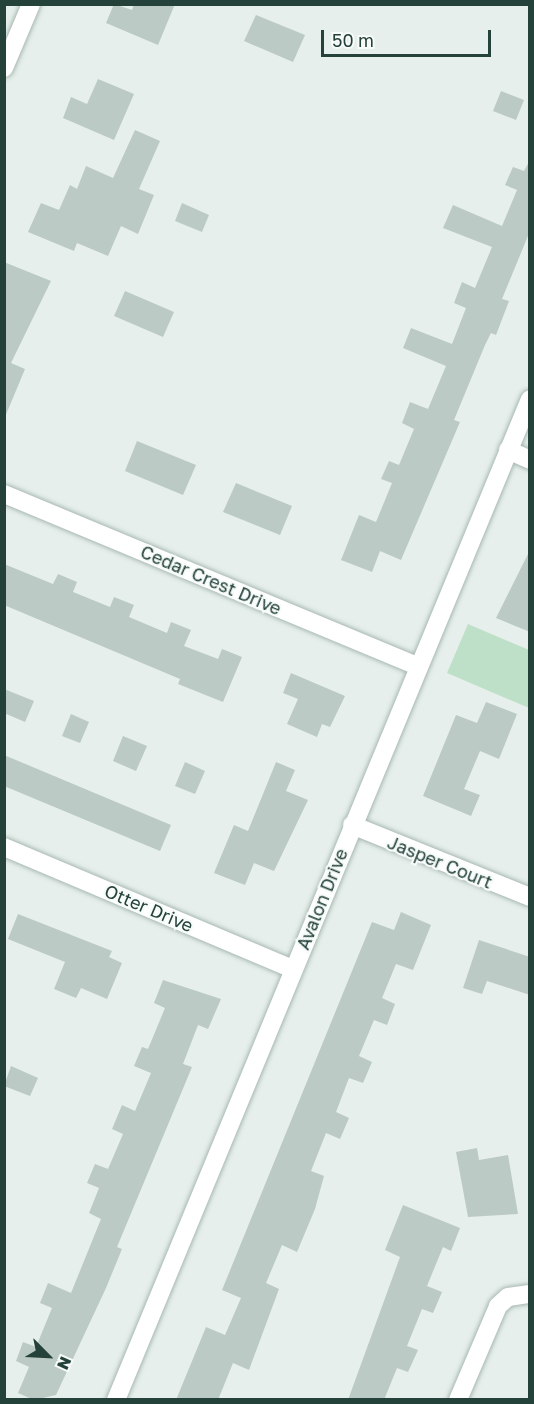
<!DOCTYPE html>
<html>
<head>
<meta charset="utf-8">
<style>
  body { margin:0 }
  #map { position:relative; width:534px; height:1404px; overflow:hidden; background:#e6efeb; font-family:"Golos Text",sans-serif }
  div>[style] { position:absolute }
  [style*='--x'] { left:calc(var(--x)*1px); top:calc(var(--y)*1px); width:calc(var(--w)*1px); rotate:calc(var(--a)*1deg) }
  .green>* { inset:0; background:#bfe0c8 }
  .building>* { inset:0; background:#bbcac4 }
  .roads { filter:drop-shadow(0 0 2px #a8b8b2) drop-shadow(0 0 2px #a8b8b2) }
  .street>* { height:18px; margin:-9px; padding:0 9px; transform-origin:9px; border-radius:9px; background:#fff }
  span { translate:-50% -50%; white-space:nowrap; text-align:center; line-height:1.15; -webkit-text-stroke:4.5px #f7fbf9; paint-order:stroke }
  .street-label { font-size:18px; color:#24423a }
  .frame { position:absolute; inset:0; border:6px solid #24423a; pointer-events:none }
  .north { position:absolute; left:18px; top:1326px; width:60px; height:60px; -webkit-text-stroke:4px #f7fbf9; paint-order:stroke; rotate:114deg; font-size:16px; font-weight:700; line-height:24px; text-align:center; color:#24423a }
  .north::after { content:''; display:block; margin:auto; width:21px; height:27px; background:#24423a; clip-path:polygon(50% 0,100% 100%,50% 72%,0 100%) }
  .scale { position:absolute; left:321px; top:30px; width:170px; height:27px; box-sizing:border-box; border:3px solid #24423a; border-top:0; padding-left:8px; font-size:18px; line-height:21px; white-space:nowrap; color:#24423a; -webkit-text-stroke:4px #f7fbf9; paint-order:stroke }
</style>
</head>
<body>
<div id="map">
  <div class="green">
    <i style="clip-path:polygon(468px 624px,529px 650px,529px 708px,447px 673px)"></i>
  </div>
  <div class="building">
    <i style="clip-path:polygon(114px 4px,132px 10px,134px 4px,175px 4px,158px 45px,106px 23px)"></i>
    <i style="clip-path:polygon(256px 15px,305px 35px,293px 62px,244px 41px)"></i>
    <i style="clip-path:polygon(98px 79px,134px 94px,114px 140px,63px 118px,71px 97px,87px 104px)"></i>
    <i style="clip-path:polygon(501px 91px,524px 100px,516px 120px,493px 111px)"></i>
    <i style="clip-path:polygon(135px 130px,160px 141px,139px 189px,154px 195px,138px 234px,121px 226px,108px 256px,77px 243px,74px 251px,28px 232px,41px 203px,59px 210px,70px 185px,77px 189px,86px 166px,113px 178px)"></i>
    <i style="clip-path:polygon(530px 160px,530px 231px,502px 299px,509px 301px,496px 335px,491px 333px,485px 345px,454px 420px,460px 422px,401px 560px,380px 551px,372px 572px,341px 560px,359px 515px,376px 522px,392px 483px,381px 479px,389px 461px,399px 465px,414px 429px,402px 423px,410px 402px,428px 409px,446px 366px,403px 348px,411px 328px,452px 344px,466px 308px,454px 303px,462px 282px,475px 288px,492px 247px,443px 228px,453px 205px,502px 226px,517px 190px,505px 185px,513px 167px,524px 171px)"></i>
    <i style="clip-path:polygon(182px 203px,209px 215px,202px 232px,175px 221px)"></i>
    <i style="clip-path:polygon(4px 262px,51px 281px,11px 363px,25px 369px,5px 417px)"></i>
    <i style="clip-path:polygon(125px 291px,174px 312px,163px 337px,114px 316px)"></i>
    <i style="clip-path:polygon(137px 441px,196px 465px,183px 495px,125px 471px)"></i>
    <i style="clip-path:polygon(236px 483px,292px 506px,280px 535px,223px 512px)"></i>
    <i style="clip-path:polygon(530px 550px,530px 632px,496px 618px)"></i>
    <i style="clip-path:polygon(4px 564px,53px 584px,58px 574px,77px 582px,73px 592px,110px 607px,114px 597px,134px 605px,129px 617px,167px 633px,171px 622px,191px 630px,184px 646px,218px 659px,222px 649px,242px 657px,223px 702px,178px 684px,180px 679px,4px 605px)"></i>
    <i style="clip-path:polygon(291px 673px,345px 696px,330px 727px,322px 724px,317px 737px,287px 724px,298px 699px,283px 693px)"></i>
    <i style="clip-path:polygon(4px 689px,34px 701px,25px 722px,4px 713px)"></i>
    <i style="clip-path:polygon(486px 702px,517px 714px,499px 759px,480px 751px,464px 789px,480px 795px,471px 816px,423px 796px,456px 715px,477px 723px)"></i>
    <i style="clip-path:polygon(71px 714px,89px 722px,80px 743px,62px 736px)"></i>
    <i style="clip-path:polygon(123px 736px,147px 746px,136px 771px,113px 761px)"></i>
    <i style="clip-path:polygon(4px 755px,171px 825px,160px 851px,4px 786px)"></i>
    <i style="clip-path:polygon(185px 762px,205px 771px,195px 794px,175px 786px)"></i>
    <i style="clip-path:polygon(276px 762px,295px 770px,286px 791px,308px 800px,274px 871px,254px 863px,245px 885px,214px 873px,234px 825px,248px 831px)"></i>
    <i style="clip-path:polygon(401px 912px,431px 925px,413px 970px,396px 964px,382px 998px,395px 1004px,387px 1025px,374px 1020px,359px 1056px,372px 1062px,363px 1083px,349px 1078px,336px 1112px,349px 1118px,340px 1139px,326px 1133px,311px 1171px,324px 1176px,315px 1209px,297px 1252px,282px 1245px,266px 1283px,279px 1289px,249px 1370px,233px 1363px,218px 1400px,176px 1400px,206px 1327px,225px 1335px,241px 1298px,222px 1290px,372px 922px,394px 930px)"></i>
    <i style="clip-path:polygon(18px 914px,112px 951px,109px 957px,122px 963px,107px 999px,81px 988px,76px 998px,54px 989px,65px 962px,8px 939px)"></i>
    <i style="clip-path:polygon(479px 940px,530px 957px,530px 995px,487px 981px,482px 994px,463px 988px)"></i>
    <i style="clip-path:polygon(163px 980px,221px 999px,208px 1029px,198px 1025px,183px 1064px,192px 1067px,117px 1247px,122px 1249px,106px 1288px,56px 1395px,34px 1400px,18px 1393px,29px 1367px,16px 1361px,23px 1342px,36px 1347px,52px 1308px,40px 1303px,48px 1283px,71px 1293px,101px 1219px,89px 1213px,99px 1188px,87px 1183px,95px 1164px,108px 1169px,123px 1134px,112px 1129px,122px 1105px,135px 1111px,151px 1073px,134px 1066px,142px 1047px,148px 1049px,165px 1008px,154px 1003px)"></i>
    <i style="clip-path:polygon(11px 1066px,38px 1078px,30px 1096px,4px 1086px)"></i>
    <i style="clip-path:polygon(477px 1148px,479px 1160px,508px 1155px,518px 1214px,468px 1217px,456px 1152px)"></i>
    <i style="clip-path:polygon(403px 1205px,460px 1228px,451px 1251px,443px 1247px,427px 1286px,442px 1292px,433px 1313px,422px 1309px,407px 1346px,418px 1350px,408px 1372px,397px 1368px,384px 1400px,348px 1400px,400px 1257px,385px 1250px)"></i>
  </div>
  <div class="roads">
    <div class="street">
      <i style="--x:4;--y:68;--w:69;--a:-67.1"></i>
      <i style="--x:508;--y:450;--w:24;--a:24"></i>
      <i style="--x:4;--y:494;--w:447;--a:22.6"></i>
      <i style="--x:352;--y:825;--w:192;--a:22"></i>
      <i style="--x:4;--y:847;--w:314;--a:22.9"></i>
      <i style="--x:116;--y:1400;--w:1083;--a:-67.53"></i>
      <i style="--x:458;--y:1400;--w:102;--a:-66.9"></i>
      <i style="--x:498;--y:1306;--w:13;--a:-42"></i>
      <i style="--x:508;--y:1297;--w:22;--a:-8"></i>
    </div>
  </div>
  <div class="street-label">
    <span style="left:211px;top:580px;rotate:23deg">Cedar Crest Drive</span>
    <span style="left:440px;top:862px;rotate:22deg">Jasper Court</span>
    <span style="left:322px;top:899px;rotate:-68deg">Avalon Drive</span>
    <span style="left:149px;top:908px;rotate:23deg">Otter Drive</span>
  </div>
  <div class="frame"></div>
  <div class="north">N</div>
  <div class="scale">50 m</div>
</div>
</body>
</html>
